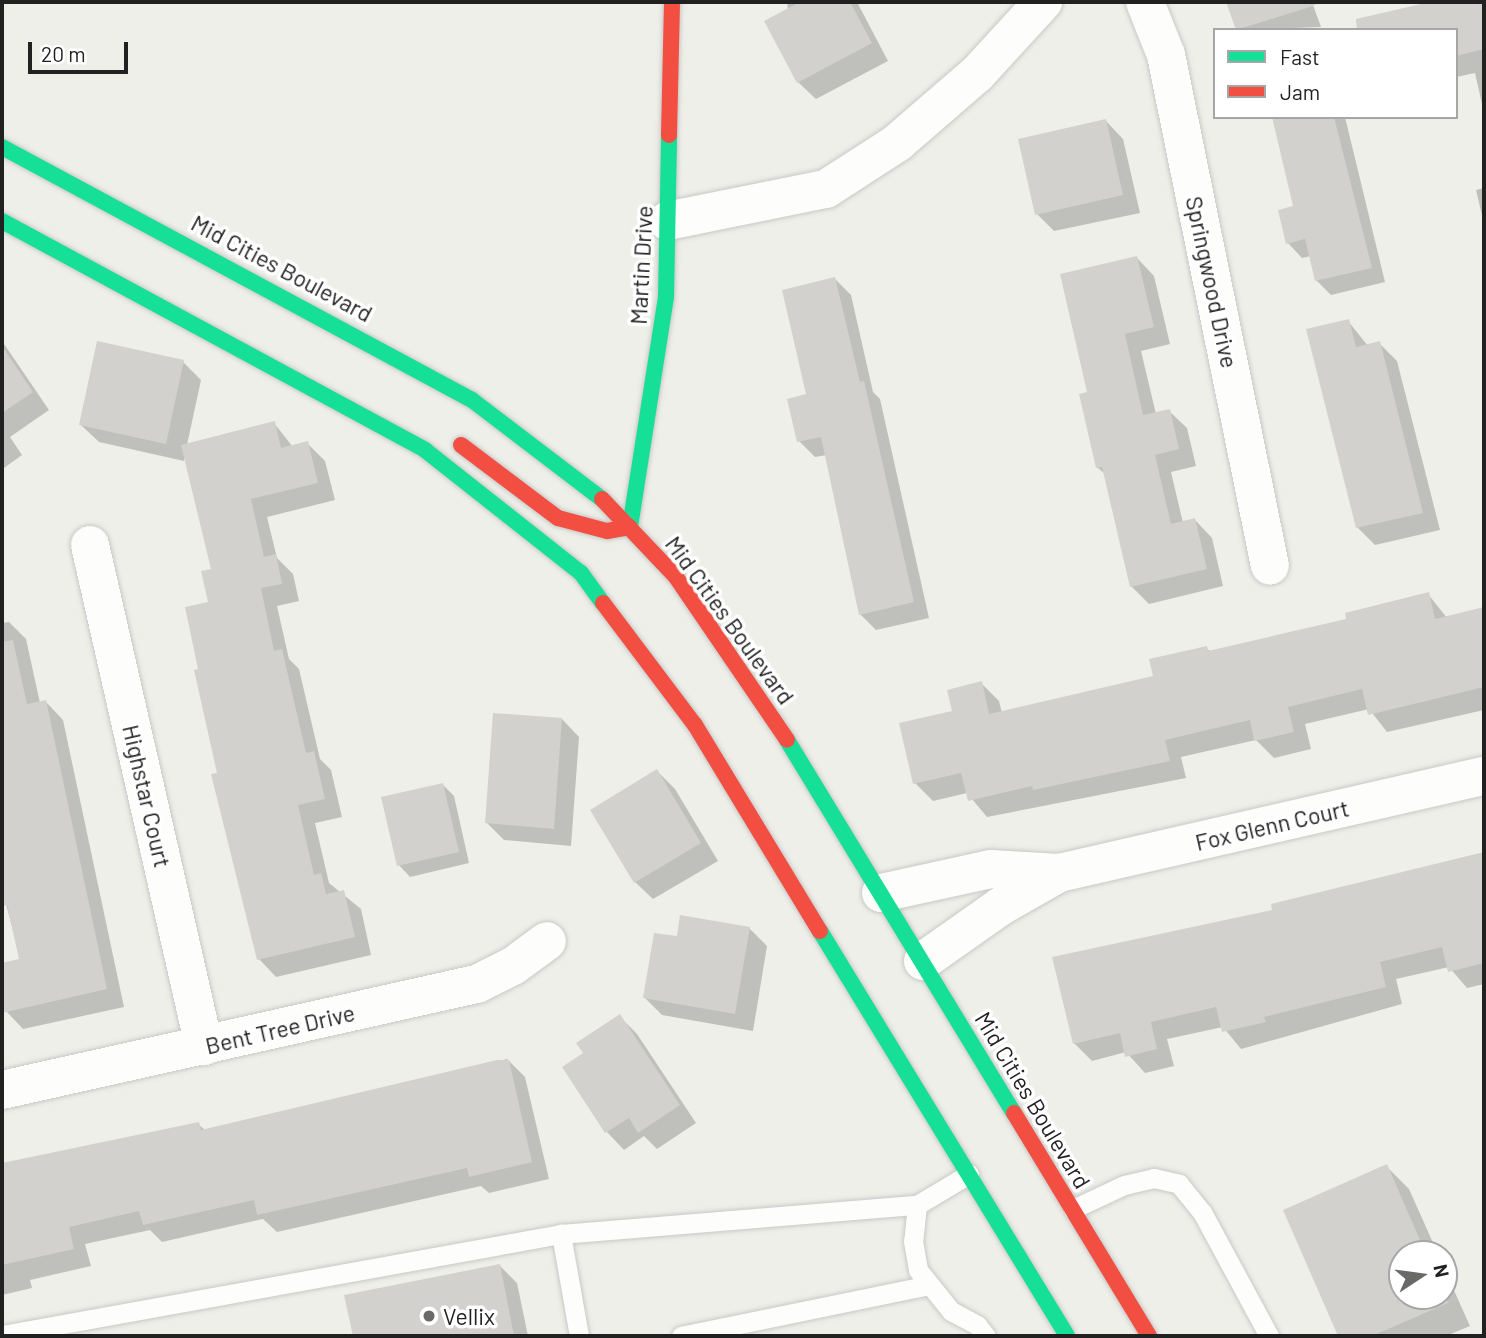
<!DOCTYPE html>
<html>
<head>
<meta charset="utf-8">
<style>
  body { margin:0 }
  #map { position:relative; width:1486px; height:1338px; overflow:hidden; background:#efefea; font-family:Barlow,sans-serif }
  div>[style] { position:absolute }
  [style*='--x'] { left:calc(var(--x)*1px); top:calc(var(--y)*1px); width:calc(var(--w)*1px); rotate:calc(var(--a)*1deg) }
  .shadow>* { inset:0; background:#0003 }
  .building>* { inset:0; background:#d2d1cd }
  .roads { filter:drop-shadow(0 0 2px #c8c8c6) drop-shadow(0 0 2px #c8c8c6) }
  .lane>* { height:19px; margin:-9.5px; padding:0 9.5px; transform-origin:9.5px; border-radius:9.5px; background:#fdfdfc }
  .street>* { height:38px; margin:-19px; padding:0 19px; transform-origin:19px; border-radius:19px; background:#fdfdfc }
  .fast>* { height:16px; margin:-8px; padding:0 8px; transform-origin:8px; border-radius:8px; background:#16e098 }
  .jam>* { height:16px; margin:-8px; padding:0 8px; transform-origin:8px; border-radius:8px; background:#f24e42 }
  .dots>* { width:19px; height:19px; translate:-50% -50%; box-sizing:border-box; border:4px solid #fff; border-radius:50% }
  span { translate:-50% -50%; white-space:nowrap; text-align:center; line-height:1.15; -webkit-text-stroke:7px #fff; paint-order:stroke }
  .street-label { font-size:23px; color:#212121 }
  .poi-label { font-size:23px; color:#212121 }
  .left { translate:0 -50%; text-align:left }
  .frame { position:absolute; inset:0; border:4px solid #212121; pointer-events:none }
  .legend { position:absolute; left:1213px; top:28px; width:245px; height:91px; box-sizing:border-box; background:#fff; border:2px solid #a6a6a6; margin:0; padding:9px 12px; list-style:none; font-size:21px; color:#212121 }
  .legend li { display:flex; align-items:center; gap:14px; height:35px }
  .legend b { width:35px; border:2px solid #a6a6a6 }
  .north { position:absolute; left:1388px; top:1240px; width:70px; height:70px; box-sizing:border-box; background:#fff; border:2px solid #a6a6a6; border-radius:50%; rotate:77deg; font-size:19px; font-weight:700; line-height:28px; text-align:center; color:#212121 }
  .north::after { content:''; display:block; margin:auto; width:24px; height:32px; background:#696967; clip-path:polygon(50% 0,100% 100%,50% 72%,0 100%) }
  .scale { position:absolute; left:28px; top:42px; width:100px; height:32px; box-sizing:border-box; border:4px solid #212121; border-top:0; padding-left:9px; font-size:21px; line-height:24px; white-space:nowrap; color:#212121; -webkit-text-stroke:5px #fff; paint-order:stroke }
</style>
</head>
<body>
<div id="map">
  <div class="shadow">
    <i style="clip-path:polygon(787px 2px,857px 2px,888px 61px,816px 99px,798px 82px)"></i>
    <i style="clip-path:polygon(1228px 2px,1324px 2px,1313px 5px,1321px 27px,1238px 30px)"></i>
    <i style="clip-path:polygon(1438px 2px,1484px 2px,1484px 113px,1475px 73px,1456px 77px,1456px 30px,1400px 11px)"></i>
    <i style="clip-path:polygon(1274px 117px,1345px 117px,1385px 282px,1331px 295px,1316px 280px,1311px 256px,1302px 258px,1288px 243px,1295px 207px)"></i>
    <i style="clip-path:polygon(1106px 121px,1123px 139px,1140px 213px,1054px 231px,1037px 214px)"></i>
    <i style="clip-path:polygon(1484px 188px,1484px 224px,1476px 190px)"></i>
    <i style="clip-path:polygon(1137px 258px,1154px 276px,1170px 344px,1141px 351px,1156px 414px,1169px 411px,1187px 428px,1196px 466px,1171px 472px,1183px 523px,1195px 520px,1212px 538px,1223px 586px,1149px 604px,1131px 586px,1106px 475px,1097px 467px,1089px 393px)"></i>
    <i style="clip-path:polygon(835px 279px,851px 295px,873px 392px,880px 399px,929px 618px,876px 630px,860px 614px,827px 455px,815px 457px,799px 441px)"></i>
    <i style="clip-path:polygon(1348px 321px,1368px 346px,1379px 343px,1397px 361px,1440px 530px,1375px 545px,1357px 527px)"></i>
    <i style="clip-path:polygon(2px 341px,49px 410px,10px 437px,22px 455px,4px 468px,2px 481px)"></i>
    <i style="clip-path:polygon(183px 362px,201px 380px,187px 445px,274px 423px,293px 447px,307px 443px,325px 461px,335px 500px,267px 517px,277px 558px,293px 574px,299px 601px,277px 606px,289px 659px,299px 669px,320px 759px,331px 770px,342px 817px,315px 823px,329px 883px,361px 909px,371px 955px,276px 977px,259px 959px,200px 670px,213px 570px,185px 454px,184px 461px,99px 442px,81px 425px)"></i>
    <i style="clip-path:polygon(1428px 594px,1447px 618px,1484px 609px,1484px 710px,1387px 732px,1369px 709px,1305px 724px,1311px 749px,1274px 758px,1256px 740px,1181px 757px,1186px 778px,987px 817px,967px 793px,933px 801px,915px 783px,954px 713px,981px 683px,999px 701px,1002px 713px,1155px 678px,1206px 648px,1211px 652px,1348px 620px)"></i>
    <i style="clip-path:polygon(9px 622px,26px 639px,40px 703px,46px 702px,63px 720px,124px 1007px,23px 1029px,6px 1011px,2px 993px,2px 965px,21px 960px,2px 889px,2px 623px)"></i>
    <i style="clip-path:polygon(562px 719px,579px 737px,571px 846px,504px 840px,487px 823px)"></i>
    <i style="clip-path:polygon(657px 771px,675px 789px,718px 861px,653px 899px,635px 882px)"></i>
    <i style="clip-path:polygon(442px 784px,454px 796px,469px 863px,410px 877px,399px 865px)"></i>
    <i style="clip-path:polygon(1484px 853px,1484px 984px,1467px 988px,1449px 967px,1396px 979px,1402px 1004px,1241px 1049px,1223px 1027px,1167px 1039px,1174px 1066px,1145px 1073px,1126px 1052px,1092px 1061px,1074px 1043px,1274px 911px,1273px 905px)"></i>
    <i style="clip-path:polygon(749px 928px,767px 946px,753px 1031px,662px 1015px,645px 998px,678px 938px)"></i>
    <i style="clip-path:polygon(620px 1017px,637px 1034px,696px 1123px,657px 1149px,644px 1136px,624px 1150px,607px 1132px,564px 1068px,586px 1053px)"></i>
    <i style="clip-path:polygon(507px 1059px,525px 1077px,549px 1179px,489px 1193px,481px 1186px,277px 1232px,263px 1219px,162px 1242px,150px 1230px,85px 1244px,91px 1266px,30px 1280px,32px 1288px,2px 1295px,2px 1165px,198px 1124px,206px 1131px)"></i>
    <i style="clip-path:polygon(1386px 1166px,1409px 1189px,1438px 1254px,1402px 1254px,1402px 1296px,1444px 1296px,1444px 1268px,1470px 1326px,1446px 1336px,1340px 1336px,1285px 1211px)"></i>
    <i style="clip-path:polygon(499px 1265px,517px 1283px,528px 1336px,354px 1336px,346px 1297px)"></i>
  </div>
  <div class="building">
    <i style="clip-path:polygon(800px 2px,850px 2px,872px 43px,797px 83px,764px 21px)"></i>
    <i style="clip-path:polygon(1226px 2px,1313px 2px,1313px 6px,1236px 30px)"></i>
    <i style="clip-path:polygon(1430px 2px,1484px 2px,1484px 49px,1456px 56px,1456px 30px,1357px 30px,1356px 19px)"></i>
    <i style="clip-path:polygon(1272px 117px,1334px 117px,1372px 268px,1315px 281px,1305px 239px,1286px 244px,1278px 210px,1293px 206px)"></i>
    <i style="clip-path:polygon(1106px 119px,1123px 195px,1035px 215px,1018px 139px)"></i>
    <i style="clip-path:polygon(1137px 256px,1154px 327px,1125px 334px,1143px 415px,1170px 409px,1179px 449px,1155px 455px,1171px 524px,1195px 518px,1207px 569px,1130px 587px,1102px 467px,1096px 468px,1079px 394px,1087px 392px,1060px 274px)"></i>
    <i style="clip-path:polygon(835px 277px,860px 382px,864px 381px,914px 602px,859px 615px,821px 437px,797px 442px,787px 399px,806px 394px,782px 290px)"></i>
    <i style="clip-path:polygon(1349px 319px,1356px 347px,1380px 341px,1423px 513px,1356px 528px,1306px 329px)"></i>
    <i style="clip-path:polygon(97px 341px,184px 360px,166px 444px,79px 425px)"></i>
    <i style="clip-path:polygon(2px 346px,33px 392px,2px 413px)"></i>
    <i style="clip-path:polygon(275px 421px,281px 448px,308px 441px,318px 483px,251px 499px,264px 557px,276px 554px,282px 584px,261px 588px,274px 651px,282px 649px,306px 753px,314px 751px,325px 799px,298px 805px,314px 875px,321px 873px,326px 894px,344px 890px,355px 937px,257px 960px,211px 774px,217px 773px,194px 670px,198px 669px,185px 607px,208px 602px,201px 571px,211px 569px,181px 445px)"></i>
    <i style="clip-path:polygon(1429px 592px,1435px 619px,1484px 607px,1484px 687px,1368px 715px,1362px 689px,1288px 707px,1294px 732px,1254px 741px,1250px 720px,1165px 740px,1170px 761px,1033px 790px,1032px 786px,968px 801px,961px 773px,913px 784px,899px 723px,952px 711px,947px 690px,982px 681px,989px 714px,1153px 676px,1149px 659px,1207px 646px,1208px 651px,1346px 619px,1345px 613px)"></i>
    <i style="clip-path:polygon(13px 640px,27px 704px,46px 700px,107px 989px,2px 1013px,2px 963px,19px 959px,7px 905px,2px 906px,2px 642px)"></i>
    <i style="clip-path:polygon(493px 713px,562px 718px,554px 829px,485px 823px)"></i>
    <i style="clip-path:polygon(657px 769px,701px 843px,634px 883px,590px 810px)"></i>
    <i style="clip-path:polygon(443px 783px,459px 852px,397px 866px,381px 797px)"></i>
    <i style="clip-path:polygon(1484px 852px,1484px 963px,1448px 972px,1442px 947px,1380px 962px,1386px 987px,1264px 1017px,1266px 1022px,1222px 1032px,1216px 1007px,1151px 1022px,1157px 1049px,1125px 1057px,1120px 1033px,1073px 1044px,1052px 957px,1272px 910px,1271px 904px)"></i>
    <i style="clip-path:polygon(680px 915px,750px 927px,735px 1014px,643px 998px,654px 933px,677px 936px)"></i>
    <i style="clip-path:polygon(620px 1014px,680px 1105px,638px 1133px,629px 1118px,605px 1133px,562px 1067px,583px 1053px,576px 1043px)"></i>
    <i style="clip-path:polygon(497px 1060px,509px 1060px,532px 1162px,469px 1177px,467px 1168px,257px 1215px,254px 1200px,143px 1225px,139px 1211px,69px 1227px,74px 1249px,2px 1265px,2px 1163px,199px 1122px,201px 1130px)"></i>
    <i style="clip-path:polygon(1387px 1164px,1426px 1254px,1402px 1254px,1402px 1296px,1444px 1294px,1448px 1303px,1372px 1336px,1338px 1336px,1283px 1210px)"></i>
    <i style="clip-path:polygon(500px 1264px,514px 1336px,353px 1336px,344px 1295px)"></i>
  </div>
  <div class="roads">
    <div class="lane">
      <i style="--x:969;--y:1174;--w:61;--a:149.2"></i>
      <i style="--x:917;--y:1205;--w:36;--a:96"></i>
      <i style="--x:913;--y:1241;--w:29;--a:80"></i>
      <i style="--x:918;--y:1270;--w:53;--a:51.2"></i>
      <i style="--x:951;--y:1311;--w:30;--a:28"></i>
      <i style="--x:977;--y:1325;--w:14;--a:51"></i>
      <i style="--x:1073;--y:1209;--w:56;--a:-25.2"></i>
      <i style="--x:1124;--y:1185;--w:31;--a:-13"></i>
      <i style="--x:1154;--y:1178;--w:26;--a:13"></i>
      <i style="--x:1179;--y:1184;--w:38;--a:51"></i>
      <i style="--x:1203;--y:1214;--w:139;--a:61.6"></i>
      <i style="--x:2;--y:1335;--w:568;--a:-10.24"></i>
      <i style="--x:579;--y:1336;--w:104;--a:-100"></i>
      <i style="--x:561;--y:1234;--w:357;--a:-4.7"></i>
      <i style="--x:681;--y:1336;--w:254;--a:-11.6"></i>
    </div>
    <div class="street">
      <i style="--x:1145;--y:2;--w:57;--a:68.4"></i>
      <i style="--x:1166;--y:55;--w:521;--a:78.5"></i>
      <i style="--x:667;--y:221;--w:162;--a:-11.4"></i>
      <i style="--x:826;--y:189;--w:85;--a:-32.9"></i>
      <i style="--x:897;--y:143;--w:106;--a:-40.8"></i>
      <i style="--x:977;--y:74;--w:98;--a:-47.5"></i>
      <i style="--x:90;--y:545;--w:514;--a:77.18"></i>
      <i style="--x:881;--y:893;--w:113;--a:-12.3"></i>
      <i style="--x:991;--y:869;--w:68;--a:3.4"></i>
      <i style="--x:1059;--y:873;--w:436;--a:-12.9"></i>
      <i style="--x:923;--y:961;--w:95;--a:-35.2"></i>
      <i style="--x:1001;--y:906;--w:67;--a:-29.6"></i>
      <i style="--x:2;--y:1090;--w:487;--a:-12.6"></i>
      <i style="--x:477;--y:984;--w:40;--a:-26.6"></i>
      <i style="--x:513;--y:966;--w:42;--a:-36.3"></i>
    </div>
    <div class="fast">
      <i style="--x:2;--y:147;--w:534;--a:28.29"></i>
      <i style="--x:472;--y:400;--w:163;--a:37.3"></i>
      <i style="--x:2;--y:221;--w:481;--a:28.4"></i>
      <i style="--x:425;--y:450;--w:199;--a:38.3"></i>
      <i style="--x:581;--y:573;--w:37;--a:54"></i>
      <i style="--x:630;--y:527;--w:233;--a:-81.1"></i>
      <i style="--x:666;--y:297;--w:162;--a:-88.9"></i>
      <i style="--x:787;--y:740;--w:437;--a:58.7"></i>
      <i style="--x:820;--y:931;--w:474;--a:58.6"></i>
    </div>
    <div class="jam">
      <i style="--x:669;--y:135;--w:133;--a:-88.7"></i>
      <i style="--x:461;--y:445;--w:121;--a:37"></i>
      <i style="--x:558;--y:518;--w:51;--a:14.9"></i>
      <i style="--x:607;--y:531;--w:23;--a:-10"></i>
      <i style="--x:602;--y:499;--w:108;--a:46.5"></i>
      <i style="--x:676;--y:577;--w:197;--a:55.7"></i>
      <i style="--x:603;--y:603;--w:153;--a:53"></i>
      <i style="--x:695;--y:725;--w:241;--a:58.8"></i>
      <i style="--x:1014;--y:1113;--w:261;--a:58.8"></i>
    </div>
  </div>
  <div class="dots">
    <i style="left:429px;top:1316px;background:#696967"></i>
  </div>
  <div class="street-label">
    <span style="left:641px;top:265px;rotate:-87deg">Martin Drive</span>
    <span style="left:282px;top:268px;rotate:28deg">Mid Cities Boulevard</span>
    <span style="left:1212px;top:282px;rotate:78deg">Springwood Drive</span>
    <span style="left:730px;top:620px;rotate:54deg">Mid Cities Boulevard</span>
    <span style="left:147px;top:796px;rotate:77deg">Highstar Court</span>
    <span style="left:1272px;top:825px;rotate:-13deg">Fox Glenn Court</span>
    <span style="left:280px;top:1029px;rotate:-13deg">Bent Tree Drive</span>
    <span style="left:1033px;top:1100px;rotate:59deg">Mid Cities Boulevard</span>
  </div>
  <div class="poi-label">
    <span class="left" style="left:443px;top:1316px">Vellix</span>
  </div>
  <div class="frame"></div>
  <ul class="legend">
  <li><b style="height:9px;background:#16e098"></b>Fast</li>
  <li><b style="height:9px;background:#f24e42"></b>Jam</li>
  </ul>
  <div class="north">N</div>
  <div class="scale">20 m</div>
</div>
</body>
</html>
